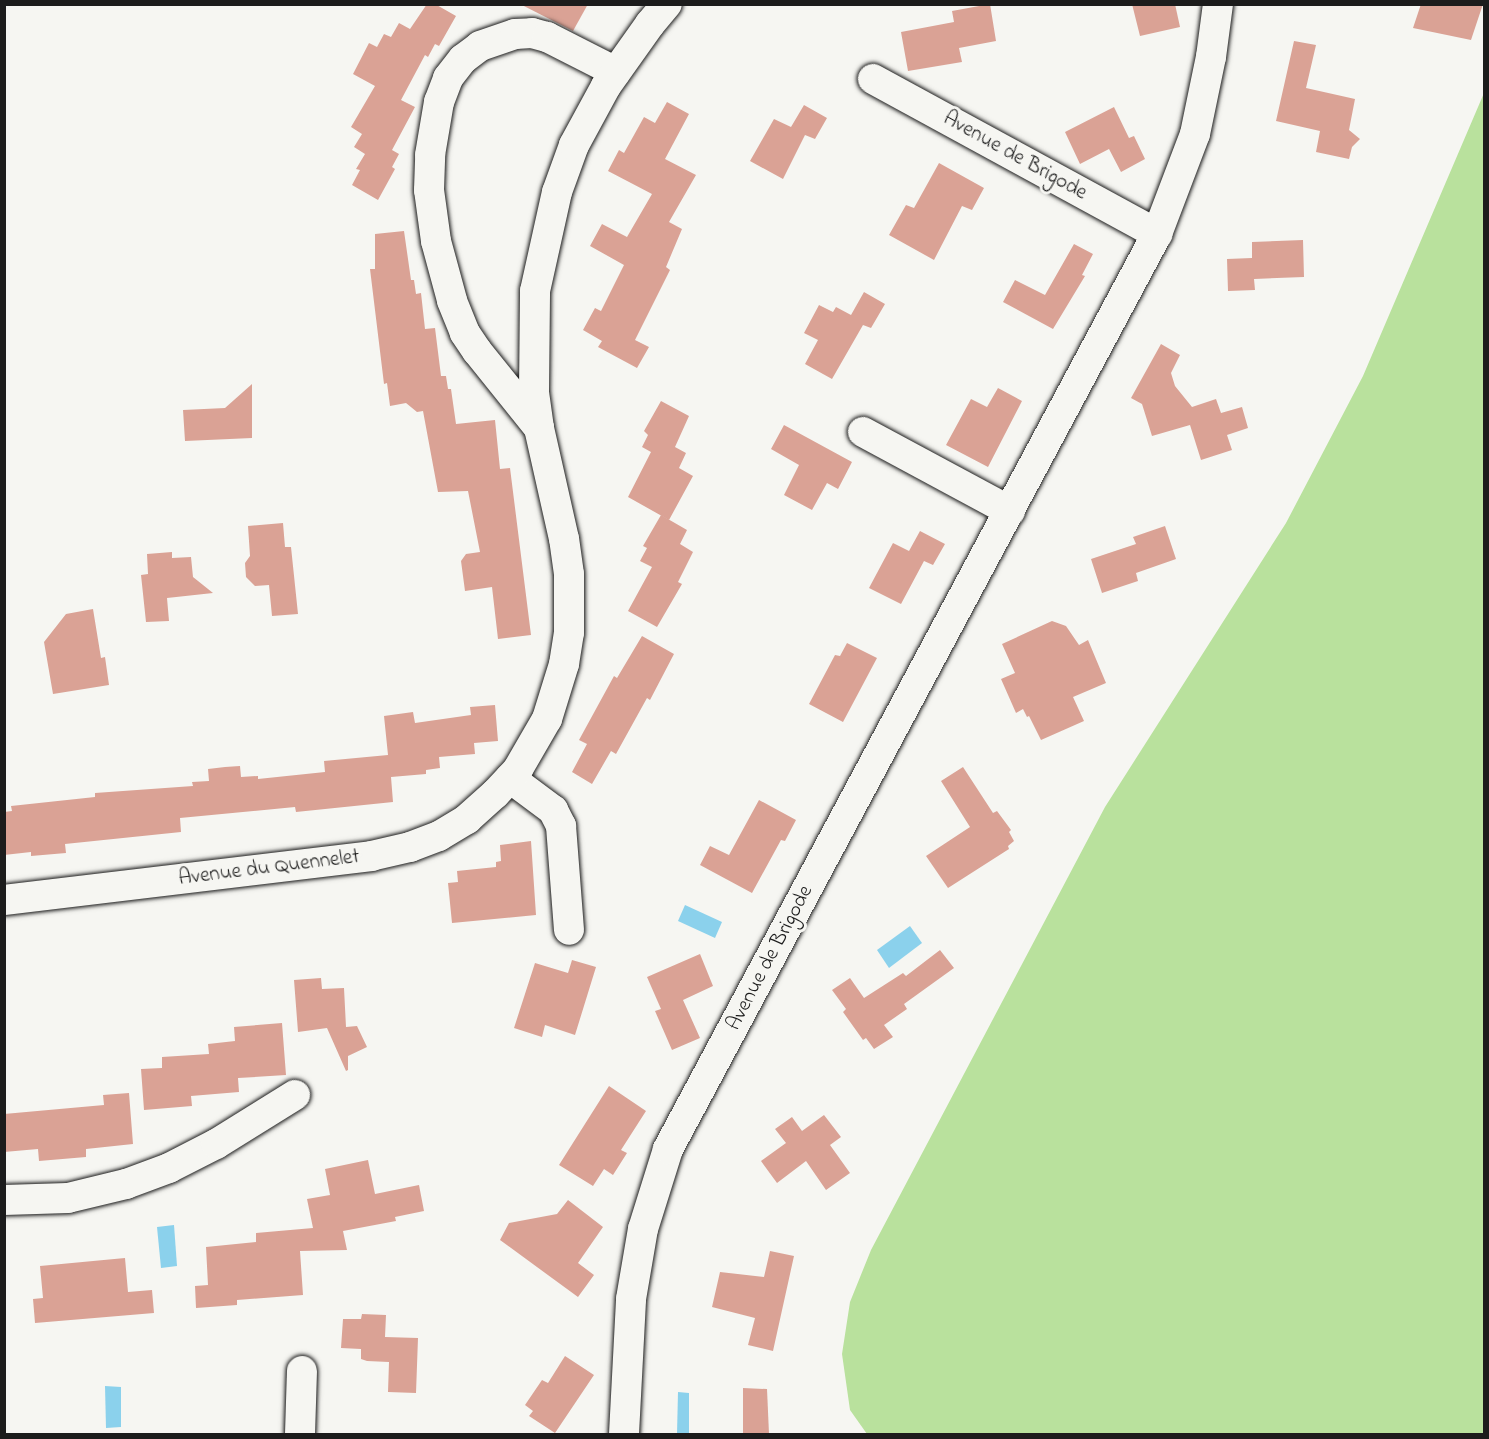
<!DOCTYPE html>
<html>
<head>
<meta charset="utf-8">
<style>
  body { margin:0 }
  #map { position:relative; width:1489px; height:1439px; overflow:hidden; background:#f6f6f2; font-family:"Indie Flower",sans-serif }
  div>[style] { position:absolute }
  [style*='--x'] { left:calc(var(--x)*1px); top:calc(var(--y)*1px); width:calc(var(--w)*1px); rotate:calc(var(--a)*1deg) }
  .green>* { inset:0; background:#b9e19d }
  .water>* { inset:0; background:#8bd1ec }
  .building>* { inset:0; background:#daa295 }
  .roads { filter:drop-shadow(0 0 2px #1c1c1c) drop-shadow(0 0 2px #1c1c1c) }
  .minor>* { height:30px; margin:-15px; padding:0 15px; transform-origin:15px; border-radius:15px; background:#f6f6f2 }
  span { translate:-50% -50%; white-space:nowrap; text-align:center; line-height:1.15; -webkit-text-stroke:6px #f6f6f2; paint-order:stroke }
  .street-label { font-size:21px; color:#1c1c1c }
  .frame { position:absolute; inset:0; border:6px solid #1c1c1c; pointer-events:none }
</style>
</head>
<body>
<div id="map">
  <div class="green">
    <i style="clip-path:polygon(1484px 93px,1484px 1434px,867px 1434px,850px 1410px,842px 1354px,850px 1302px,871px 1250px,1105px 807px,1286px 523px,1363px 376px)"></i>
  </div>
  <div class="water">
    <i style="clip-path:polygon(685px 905px,722px 922px,715px 938px,678px 921px)"></i>
    <i style="clip-path:polygon(910px 926px,922px 943px,889px 968px,877px 950px)"></i>
    <i style="clip-path:polygon(174px 1225px,177px 1266px,161px 1268px,157px 1227px)"></i>
    <i style="clip-path:polygon(105px 1386px,121px 1387px,121px 1427px,106px 1428px)"></i>
    <i style="clip-path:polygon(678px 1392px,689px 1393px,689px 1433px,677px 1434px)"></i>
  </div>
  <div class="building">
    <i style="clip-path:polygon(427px 4px,435px 4px,456px 16px,439px 46px,435px 44px,428px 57px,425px 55px,401px 100px,415px 107px,392px 150px,399px 154px,392px 167px,395px 169px,378px 200px,352px 185px,360px 170px,356px 169px,365px 154px,354px 147px,362px 134px,351px 127px,375px 86px,353px 74px,369px 43px,377px 47px,384px 34px,391px 37px,399px 23px,410px 29px)"></i>
    <i style="clip-path:polygon(520px 4px,588px 4px,573px 31px)"></i>
    <i style="clip-path:polygon(990px 4px,996px 41px,959px 48px,962px 62px,908px 71px,901px 32px,954px 22px,952px 11px)"></i>
    <i style="clip-path:polygon(1132px 4px,1175px 4px,1180px 27px,1140px 36px)"></i>
    <i style="clip-path:polygon(1421px 4px,1483px 4px,1471px 40px,1413px 28px)"></i>
    <i style="clip-path:polygon(1294px 41px,1316px 45px,1306px 88px,1355px 99px,1349px 130px,1360px 139px,1352px 147px,1349px 159px,1316px 152px,1320px 131px,1276px 121px)"></i>
    <i style="clip-path:polygon(667px 102px,689px 114px,665px 159px,696px 175px,669px 222px,682px 229px,666px 267px,670px 270px,635px 340px,649px 347px,637px 368px,598px 347px,602px 341px,583px 330px,595px 308px,601px 311px,624px 265px,590px 246px,602px 224px,627px 237px,652px 194px,608px 171px,619px 150px,624px 153px,644px 117px,655px 123px)"></i>
    <i style="clip-path:polygon(804px 105px,827px 118px,815px 139px,805px 135px,783px 179px,750px 161px,774px 119px,791px 127px)"></i>
    <i style="clip-path:polygon(1114px 107px,1129px 138px,1134px 136px,1145px 159px,1121px 172px,1109px 149px,1080px 164px,1065px 132px)"></i>
    <i style="clip-path:polygon(939px 163px,984px 188px,972px 210px,962px 206px,934px 260px,889px 235px,906px 205px,914px 208px)"></i>
    <i style="clip-path:polygon(404px 231px,411px 280px,414px 280px,416px 294px,421px 293px,425px 329px,435px 328px,441px 376px,446px 376px,448px 389px,451px 389px,456px 424px,495px 420px,500px 469px,510px 468px,531px 635px,498px 639px,492px 587px,465px 591px,461px 561px,466px 554px,480px 552px,468px 491px,438px 492px,423px 411px,417px 412px,406px 403px,390px 406px,387px 383px,384px 384px,370px 269px,375px 269px,375px 234px)"></i>
    <i style="clip-path:polygon(1303px 240px,1304px 277px,1254px 279px,1255px 290px,1228px 291px,1227px 259px,1252px 258px,1252px 242px)"></i>
    <i style="clip-path:polygon(1074px 244px,1093px 254px,1082px 275px,1085px 276px,1053px 329px,1003px 302px,1015px 280px,1045px 295px)"></i>
    <i style="clip-path:polygon(864px 292px,885px 304px,871px 328px,863px 325px,832px 379px,805px 364px,818px 340px,804px 333px,819px 305px,833px 312px,836px 307px,851px 315px)"></i>
    <i style="clip-path:polygon(1161px 344px,1180px 355px,1171px 373px,1175px 386px,1192px 407px,1216px 399px,1221px 413px,1242px 407px,1248px 428px,1227px 435px,1232px 450px,1201px 460px,1190px 425px,1152px 436px,1142px 404px,1131px 398px)"></i>
    <i style="clip-path:polygon(252px 384px,252px 438px,185px 441px,183px 410px,225px 408px)"></i>
    <i style="clip-path:polygon(998px 388px,1022px 401px,988px 467px,946px 445px,971px 399px,987px 407px)"></i>
    <i style="clip-path:polygon(661px 401px,689px 416px,675px 447px,686px 453px,679px 468px,693px 476px,669px 520px,628px 497px,651px 452px,642px 447px,648px 435px,644px 431px)"></i>
    <i style="clip-path:polygon(784px 425px,852px 462px,838px 489px,827px 483px,812px 510px,784px 495px,799px 465px,771px 449px)"></i>
    <i style="clip-path:polygon(661px 515px,687px 530px,680px 544px,693px 552px,678px 582px,682px 584px,657px 627px,628px 611px,652px 567px,640px 561px,647px 548px,643px 546px)"></i>
    <i style="clip-path:polygon(283px 523px,285px 547px,291px 547px,298px 614px,272px 616px,269px 585px,255px 586px,246px 577px,245px 563px,250px 556px,248px 526px)"></i>
    <i style="clip-path:polygon(1165px 526px,1176px 559px,1136px 573px,1138px 581px,1102px 593px,1091px 559px,1136px 544px,1133px 537px)"></i>
    <i style="clip-path:polygon(920px 531px,945px 544px,933px 565px,924px 561px,901px 604px,869px 588px,893px 543px,909px 551px)"></i>
    <i style="clip-path:polygon(172px 552px,172px 558px,191px 557px,193px 577px,213px 593px,167px 598px,169px 621px,146px 622px,141px 575px,148px 574px,147px 554px)"></i>
    <i style="clip-path:polygon(93px 609px,101px 658px,105px 657px,109px 685px,53px 694px,44px 642px,66px 614px)"></i>
    <i style="clip-path:polygon(1052px 621px,1066px 626px,1079px 645px,1088px 640px,1106px 683px,1073px 697px,1084px 721px,1041px 740px,1029px 716px,1027px 717px,1023px 709px,1016px 713px,1001px 679px,1015px 673px,1002px 644px)"></i>
    <i style="clip-path:polygon(642px 636px,674px 654px,650px 700px,647px 698px,616px 754px,611px 751px,592px 784px,572px 772px,587px 744px,579px 740px,614px 676px,617px 678px)"></i>
    <i style="clip-path:polygon(847px 643px,877px 658px,843px 722px,809px 704px,835px 655px,840px 656px)"></i>
    <i style="clip-path:polygon(495px 705px,498px 741px,474px 743px,475px 754px,439px 757px,440px 768px,426px 770px,426px 774px,391px 777px,393px 802px,296px 812px,295px 807px,180px 818px,181px 832px,65px 844px,66px 853px,31px 856px,31px 852px,4px 855px,4px 812px,12px 811px,11px 806px,95px 797px,95px 793px,193px 786px,192px 782px,209px 781px,208px 769px,225px 767px,240px 766px,241px 777px,258px 776px,258px 779px,325px 772px,324px 761px,388px 755px,384px 716px,413px 712px,415px 723px,471px 715px,470px 707px)"></i>
    <i style="clip-path:polygon(963px 767px,993px 813px,997px 811px,1011px 830px,1009px 832px,1014px 841px,1008px 846px,1009px 849px,948px 888px,926px 856px,970px 827px,941px 781px)"></i>
    <i style="clip-path:polygon(759px 800px,796px 820px,785px 841px,781px 840px,752px 893px,700px 865px,710px 846px,729px 855px)"></i>
    <i style="clip-path:polygon(531px 841px,536px 915px,452px 923px,448px 883px,458px 882px,457px 871px,496px 867px,496px 862px,501px 861px,500px 845px)"></i>
    <i style="clip-path:polygon(940px 950px,954px 968px,904px 1004px,907px 1009px,884px 1025px,893px 1037px,874px 1049px,866px 1038px,863px 1040px,843px 1012px,846px 1009px,832px 990px,850px 978px,864px 998px,903px 973px,906px 976px)"></i>
    <i style="clip-path:polygon(700px 954px,713px 986px,683px 1000px,700px 1038px,672px 1050px,655px 1011px,661px 1009px,647px 977px)"></i>
    <i style="clip-path:polygon(572px 960px,596px 967px,575px 1035px,545px 1025px,542px 1037px,514px 1028px,535px 963px,568px 973px)"></i>
    <i style="clip-path:polygon(321px 978px,322px 989px,344px 988px,346px 1027px,357px 1026px,367px 1047px,348px 1056px,348px 1070px,346px 1071px,327px 1028px,298px 1032px,294px 980px)"></i>
    <i style="clip-path:polygon(282px 1023px,286px 1075px,238px 1078px,239px 1092px,191px 1096px,192px 1106px,144px 1110px,141px 1069px,162px 1068px,162px 1057px,209px 1054px,208px 1044px,235px 1041px,234px 1027px)"></i>
    <i style="clip-path:polygon(609px 1086px,646px 1111px,621px 1150px,627px 1153px,613px 1175px,604px 1169px,593px 1186px,559px 1165px)"></i>
    <i style="clip-path:polygon(129px 1093px,133px 1144px,86px 1149px,86px 1157px,39px 1161px,38px 1149px,4px 1152px,4px 1114px,104px 1105px,103px 1095px)"></i>
    <i style="clip-path:polygon(824px 1115px,841px 1137px,830px 1145px,850px 1173px,826px 1190px,806px 1161px,777px 1183px,761px 1161px,786px 1143px,775px 1129px,792px 1117px,802px 1131px)"></i>
    <i style="clip-path:polygon(368px 1160px,375px 1194px,419px 1185px,424px 1211px,395px 1217px,396px 1221px,343px 1231px,347px 1250px,300px 1251px,303px 1295px,237px 1300px,237px 1305px,196px 1308px,195px 1286px,208px 1285px,206px 1247px,256px 1242px,256px 1233px,313px 1228px,307px 1199px,330px 1195px,325px 1169px)"></i>
    <i style="clip-path:polygon(568px 1200px,603px 1227px,578px 1263px,594px 1275px,578px 1297px,500px 1240px,509px 1223px,557px 1214px)"></i>
    <i style="clip-path:polygon(770px 1251px,794px 1256px,773px 1351px,748px 1345px,755px 1318px,712px 1307px,720px 1272px,764px 1277px)"></i>
    <i style="clip-path:polygon(125px 1258px,128px 1292px,152px 1290px,154px 1313px,35px 1323px,33px 1299px,43px 1298px,40px 1266px)"></i>
    <i style="clip-path:polygon(362px 1314px,386px 1315px,385px 1337px,418px 1338px,416px 1393px,388px 1392px,389px 1362px,367px 1361px,361px 1359px,361px 1349px,341px 1348px,343px 1319px,361px 1319px)"></i>
    <i style="clip-path:polygon(565px 1356px,594px 1375px,555px 1433px,529px 1416px,533px 1411px,525px 1405px,542px 1380px,548px 1383px)"></i>
    <i style="clip-path:polygon(743px 1388px,767px 1389px,769px 1434px,743px 1434px)"></i>
  </div>
  <div class="roads">
    <div class="minor">
      <i style="--x:873;--y:79;--w:324;--a:28.6"></i>
      <i style="--x:539;--y:428;--w:99;--a:-128.8"></i>
      <i style="--x:477;--y:351;--w:22;--a:-124"></i>
      <i style="--x:465;--y:333;--w:35;--a:-112"></i>
      <i style="--x:452;--y:300;--w:61;--a:-105.2"></i>
      <i style="--x:436;--y:241;--w:51;--a:-97.8"></i>
      <i style="--x:429;--y:190;--w:35;--a:-88"></i>
      <i style="--x:430;--y:155;--w:54;--a:-80.4"></i>
      <i style="--x:439;--y:102;--w:26;--a:-69"></i>
      <i style="--x:448;--y:78;--w:24;--a:-52"></i>
      <i style="--x:463;--y:59;--w:21;--a:-37"></i>
      <i style="--x:480;--y:46;--w:37;--a:-19"></i>
      <i style="--x:515;--y:34;--w:17;--a:-3"></i>
      <i style="--x:532;--y:33;--w:16;--a:15"></i>
      <i style="--x:547;--y:37;--w:77;--a:26.9"></i>
      <i style="--x:863;--y:432;--w:167;--a:28.3"></i>
      <i style="--x:510;--y:778;--w:54;--a:36.7"></i>
      <i style="--x:553;--y:810;--w:18;--a:63"></i>
      <i style="--x:561;--y:826;--w:104;--a:85.6"></i>
      <i style="--x:4;--y:900;--w:370;--a:-6.8"></i>
      <i style="--x:371;--y:856;--w:40;--a:-13"></i>
      <i style="--x:410;--y:847;--w:31;--a:-21"></i>
      <i style="--x:439;--y:836;--w:33;--a:-31"></i>
      <i style="--x:467;--y:819;--w:38;--a:-42"></i>
      <i style="--x:495;--y:794;--w:34;--a:-47"></i>
      <i style="--x:518;--y:769;--w:58;--a:-59.9"></i>
      <i style="--x:547;--y:719;--w:58;--a:-72.8"></i>
      <i style="--x:564;--y:664;--w:31;--a:-81"></i>
      <i style="--x:569;--y:633;--w:59;--a:-90"></i>
      <i style="--x:569;--y:574;--w:35;--a:-98"></i>
      <i style="--x:564;--y:539;--w:114;--a:-102.7"></i>
      <i style="--x:539;--y:428;--w:37;--a:-98"></i>
      <i style="--x:534;--y:391;--w:100;--a:-89.4"></i>
      <i style="--x:535;--y:291;--w:101;--a:-77.5"></i>
      <i style="--x:557;--y:192;--w:50;--a:-70.1"></i>
      <i style="--x:574;--y:145;--w:67;--a:-61.5"></i>
      <i style="--x:606;--y:86;--w:76;--a:-54.6"></i>
      <i style="--x:650;--y:24;--w:26;--a:-50"></i>
      <i style="--x:4;--y:1200;--w:64;--a:-1.8"></i>
      <i style="--x:68;--y:1198;--w:60;--a:-13.6"></i>
      <i style="--x:126;--y:1184;--w:46;--a:-20.4"></i>
      <i style="--x:169;--y:1168;--w:53;--a:-27.1"></i>
      <i style="--x:216;--y:1144;--w:93;--a:-31.8"></i>
      <i style="--x:300;--y:1434;--w:63;--a:-88.2"></i>
      <i style="--x:624;--y:1434;--w:135;--a:-87"></i>
      <i style="--x:631;--y:1299;--w:71;--a:-80.3"></i>
      <i style="--x:643;--y:1229;--w:84;--a:-72.6"></i>
      <i style="--x:668;--y:1149;--w:1037;--a:-61.88"></i>
      <i style="--x:1157;--y:234;--w:107;--a:-69.2"></i>
      <i style="--x:1195;--y:134;--w:79;--a:-78.3"></i>
      <i style="--x:1211;--y:57;--w:53;--a:-82.5"></i>
    </div>
  </div>
  <div class="street-label">
    <span style="left:1015px;top:156px;rotate:29deg">Avenue de Brigode</span>
    <span style="left:269px;top:868px;rotate:-7deg">Avenue du Quennelet</span>
    <span style="left:770px;top:958px;rotate:-62deg">Avenue de Brigode</span>
  </div>
  <div class="frame"></div>
</div>
</body>
</html>
